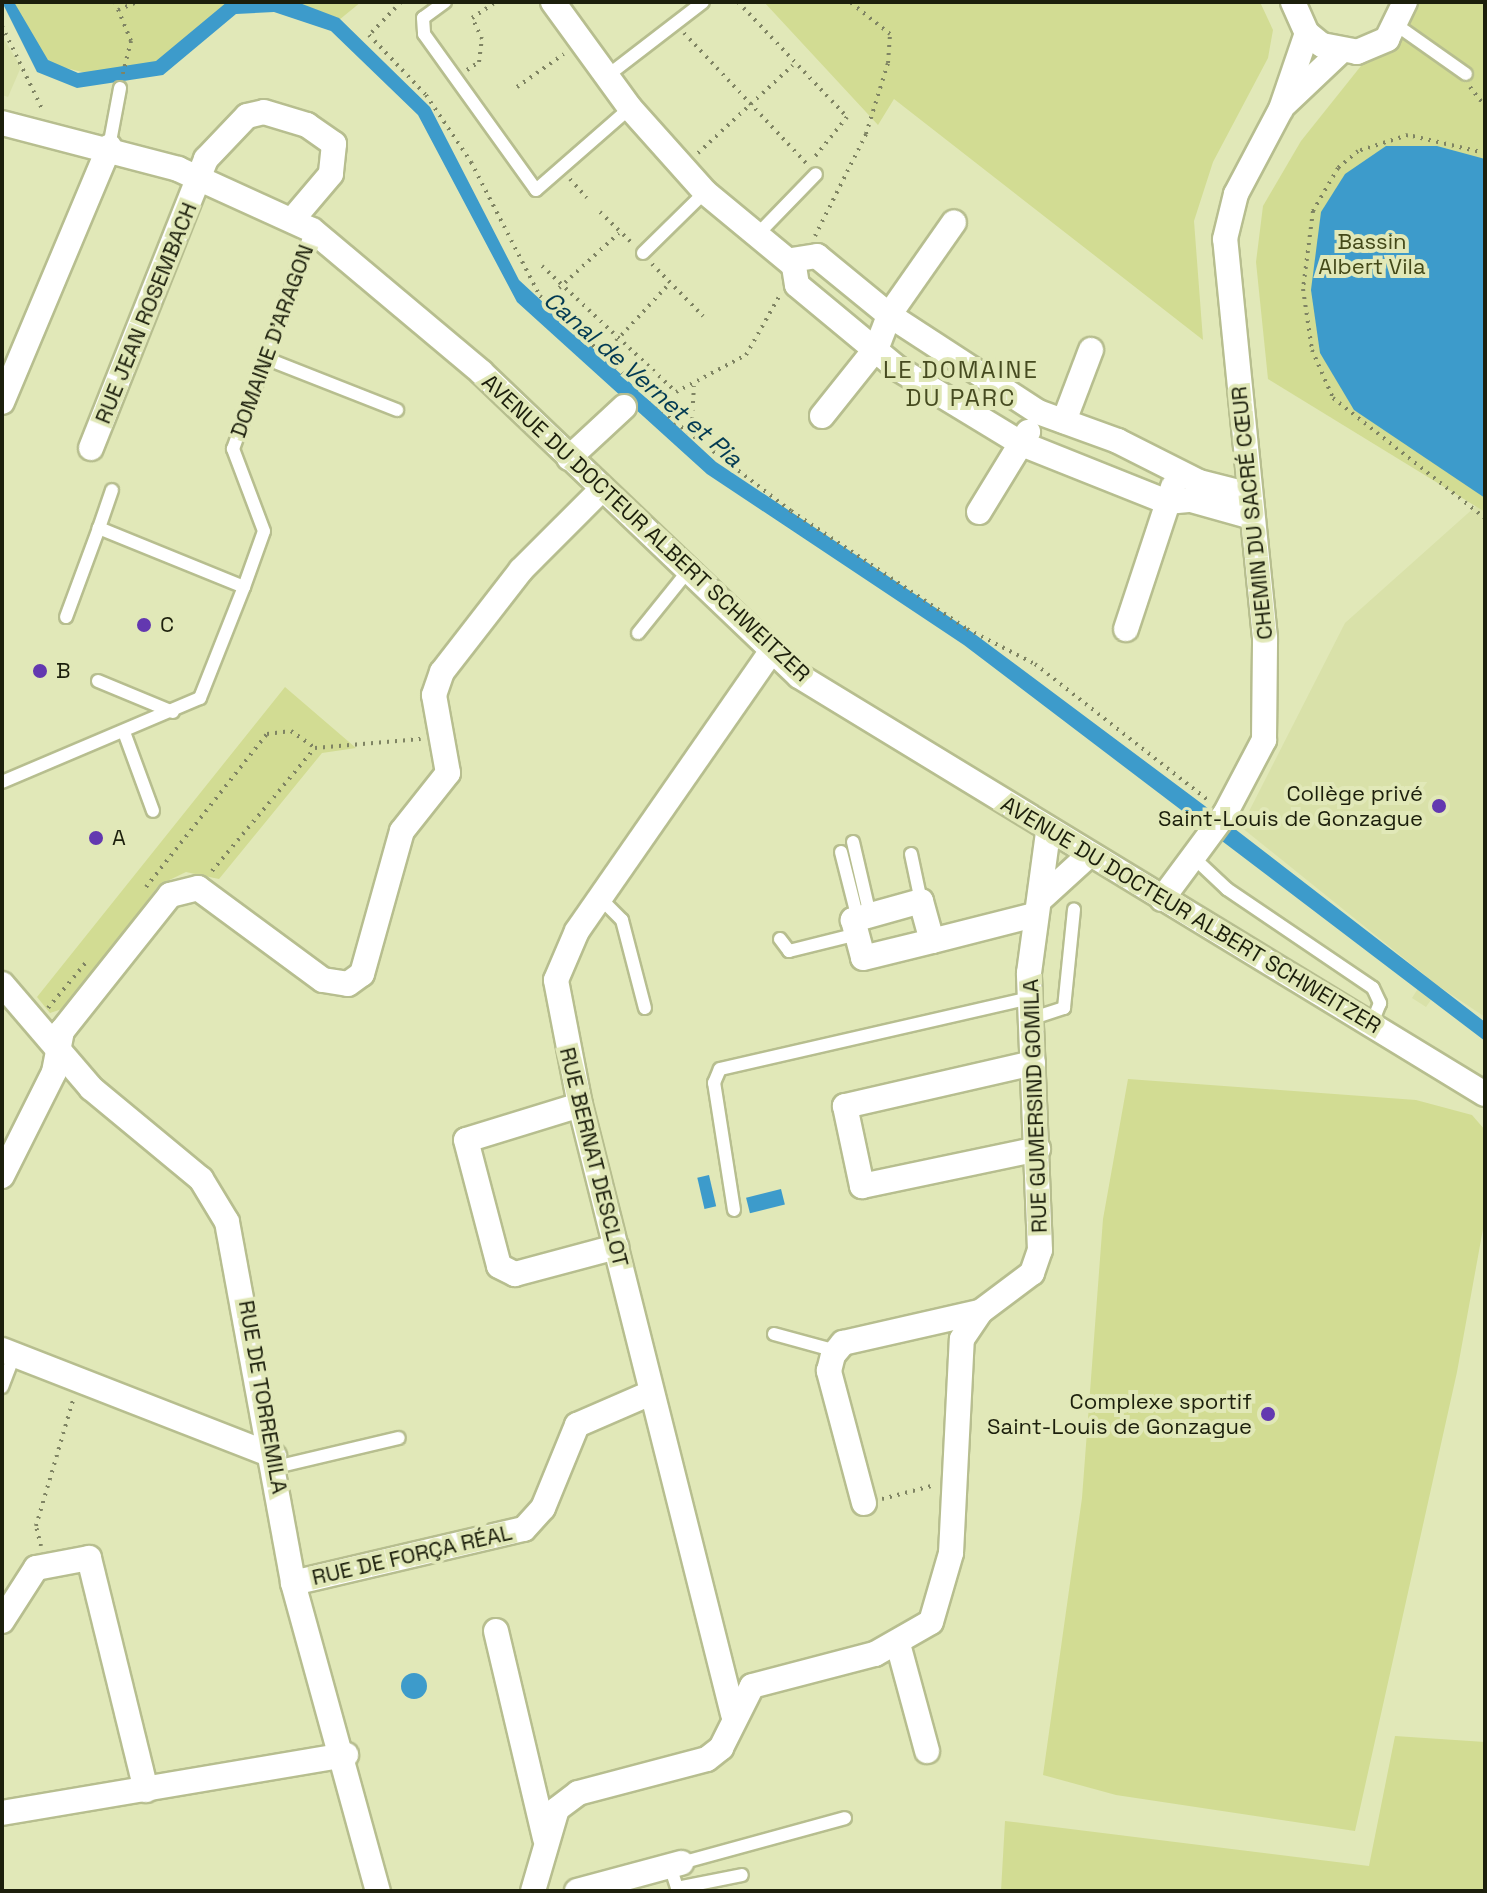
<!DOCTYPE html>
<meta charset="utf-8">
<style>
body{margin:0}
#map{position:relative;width:1487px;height:1893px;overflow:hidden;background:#e1e8b8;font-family:"Space Grotesk",sans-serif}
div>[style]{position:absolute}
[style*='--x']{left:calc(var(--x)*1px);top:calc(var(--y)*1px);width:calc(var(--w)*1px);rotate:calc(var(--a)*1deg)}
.built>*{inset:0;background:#d9e1a9}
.green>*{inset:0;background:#d2dc93}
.water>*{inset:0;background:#3d9bcb;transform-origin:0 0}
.round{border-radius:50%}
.path>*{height:4px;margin-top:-2px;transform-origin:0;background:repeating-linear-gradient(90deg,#7f8463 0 2px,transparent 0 8px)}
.roads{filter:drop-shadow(2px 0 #b7be8f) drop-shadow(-2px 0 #b7be8f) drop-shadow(0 2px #b7be8f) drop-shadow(0 -2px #b7be8f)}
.lane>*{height:12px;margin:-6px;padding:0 6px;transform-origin:6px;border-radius:6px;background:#fff}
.street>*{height:24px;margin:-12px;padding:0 12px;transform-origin:12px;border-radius:12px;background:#fff}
.dots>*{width:22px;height:22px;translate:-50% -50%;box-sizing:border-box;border:4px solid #e1e8b8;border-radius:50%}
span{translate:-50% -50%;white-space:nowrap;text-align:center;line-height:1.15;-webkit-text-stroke:8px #e1e8b8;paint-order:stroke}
.park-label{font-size:22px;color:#444919}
.street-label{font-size:22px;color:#1c1f0c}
.poi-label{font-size:22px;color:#1c1f0c}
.left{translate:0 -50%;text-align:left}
.right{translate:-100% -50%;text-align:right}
.neighbourhood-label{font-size:24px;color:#464b20;letter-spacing:2px}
.water-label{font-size:24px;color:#023a53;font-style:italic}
.frame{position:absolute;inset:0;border:4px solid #1c1f0c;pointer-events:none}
</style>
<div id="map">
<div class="built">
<i style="clip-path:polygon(2px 36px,21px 67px,8px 97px,2px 95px)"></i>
<i style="clip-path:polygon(1476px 506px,1485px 512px,1485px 1017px,1440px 987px,1426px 1007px,1412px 998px,1426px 976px,1241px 827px,1345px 623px)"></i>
</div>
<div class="green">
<i style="clip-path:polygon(6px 2px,229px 2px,171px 63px,106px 78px,38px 61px)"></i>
<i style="clip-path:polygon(293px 2px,361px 2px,339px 20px)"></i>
<i style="clip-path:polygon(764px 2px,1260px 2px,1273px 30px,1268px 58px,1213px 162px,1194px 221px,1203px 340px,894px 99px,878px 125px)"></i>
<i style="clip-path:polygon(1412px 2px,1485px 2px,1485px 512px,1268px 379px,1256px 262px,1263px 206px,1301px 141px)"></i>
<i style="clip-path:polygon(285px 687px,356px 748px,322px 753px,219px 879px,186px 872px,159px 885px,65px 1008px,50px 1013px,37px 997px)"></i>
<i style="clip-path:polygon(1128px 1079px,1416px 1100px,1472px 1115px,1485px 1130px,1485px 1218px,1457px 1372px,1355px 1831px,1116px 1795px,1043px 1775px,1082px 1498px,1103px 1219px)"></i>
<i style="clip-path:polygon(1395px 1736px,1485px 1742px,1485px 1891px,1001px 1891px,1005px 1821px,1369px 1866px)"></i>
</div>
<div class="water">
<i style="clip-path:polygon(2px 2px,14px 2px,48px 60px,78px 73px,156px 61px,227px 2px,297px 2px,339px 18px,430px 107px,519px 280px,716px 462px,972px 632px,1209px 809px,1485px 1022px,1485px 1041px,964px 645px,707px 474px,517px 302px,418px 115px,331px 31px,274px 12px,236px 14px,163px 75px,77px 88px,37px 72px)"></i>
<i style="clip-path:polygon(1386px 146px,1437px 146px,1485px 159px,1485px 498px,1354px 410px,1320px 353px,1311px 290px,1321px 212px,1345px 174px)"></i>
<i style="left:709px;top:1175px;width:32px;height:12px;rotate:77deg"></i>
<i style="left:781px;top:1189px;width:16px;height:36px;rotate:76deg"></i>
<i class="round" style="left:401px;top:1673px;width:26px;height:26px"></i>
</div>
<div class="path">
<i style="--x:115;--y:2;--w:42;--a:67.7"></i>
<i style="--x:131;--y:41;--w:34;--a:104"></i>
<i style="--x:401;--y:2;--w:46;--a:134.1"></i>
<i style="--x:369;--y:35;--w:83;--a:46.5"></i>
<i style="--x:426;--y:95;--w:81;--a:56.1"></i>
<i style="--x:471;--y:162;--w:151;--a:62.8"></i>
<i style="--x:540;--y:296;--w:185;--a:43"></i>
<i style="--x:675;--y:422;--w:146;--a:37.5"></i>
<i style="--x:791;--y:511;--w:212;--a:33.8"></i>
<i style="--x:967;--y:629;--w:76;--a:27.2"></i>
<i style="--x:1035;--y:664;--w:221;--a:38.2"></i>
<i style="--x:738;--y:2;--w:158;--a:46.5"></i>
<i style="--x:847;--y:117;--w:54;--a:129"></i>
<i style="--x:118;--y:10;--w:21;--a:-23"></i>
<i style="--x:2;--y:26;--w:94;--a:64.2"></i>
<i style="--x:684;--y:33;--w:178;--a:46.8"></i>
<i style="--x:467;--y:70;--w:14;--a:-34"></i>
<i style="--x:479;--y:62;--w:23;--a:-83"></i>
<i style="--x:482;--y:39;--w:23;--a:-115"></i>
<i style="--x:472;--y:18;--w:29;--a:-34"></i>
<i style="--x:517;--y:87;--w:57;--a:-35.1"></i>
<i style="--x:1470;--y:87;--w:24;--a:52"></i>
<i style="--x:698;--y:153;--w:129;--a:-42.8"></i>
<i style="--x:1485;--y:153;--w:79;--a:-166.8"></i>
<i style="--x:1408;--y:135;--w:52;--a:162.3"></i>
<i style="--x:1358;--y:151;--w:26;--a:140"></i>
<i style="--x:1338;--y:168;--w:50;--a:120.2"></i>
<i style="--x:1313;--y:211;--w:79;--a:97.3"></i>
<i style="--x:1303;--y:289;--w:62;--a:81.6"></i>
<i style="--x:1312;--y:350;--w:52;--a:66.4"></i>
<i style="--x:1333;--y:398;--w:194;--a:38.3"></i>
<i style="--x:570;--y:179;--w:25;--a:48"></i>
<i style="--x:600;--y:212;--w:45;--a:44.1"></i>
<i style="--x:815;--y:236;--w:114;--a:-63.4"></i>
<i style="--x:866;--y:134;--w:74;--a:-72.8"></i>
<i style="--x:888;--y:63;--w:29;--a:-86"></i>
<i style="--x:890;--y:34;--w:51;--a:-141.3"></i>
<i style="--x:652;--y:264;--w:73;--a:45.6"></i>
<i style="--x:542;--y:266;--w:184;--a:43.2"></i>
<i style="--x:676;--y:392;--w:79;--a:-27.9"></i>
<i style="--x:746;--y:355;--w:69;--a:-60.5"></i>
<i style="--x:559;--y:288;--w:81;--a:-42.5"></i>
<i style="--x:616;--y:341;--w:78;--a:-47.1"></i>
<i style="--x:691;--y:435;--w:49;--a:-86.5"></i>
<i style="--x:212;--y:871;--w:160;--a:-50.1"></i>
<i style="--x:315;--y:748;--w:106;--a:-4.9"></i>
<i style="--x:146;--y:887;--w:195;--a:-51.7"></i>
<i style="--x:267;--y:734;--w:24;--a:-7"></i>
<i style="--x:291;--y:731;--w:29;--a:35"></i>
<i style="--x:48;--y:1008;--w:62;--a:-50.2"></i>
<i style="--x:882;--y:1499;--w:55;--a:-14.8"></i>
<i style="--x:41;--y:1546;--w:21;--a:-104"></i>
<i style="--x:36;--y:1526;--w:131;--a:-73.6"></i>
</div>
<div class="roads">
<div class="lane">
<i style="--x:445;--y:2;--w:27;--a:144"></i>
<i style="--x:423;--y:18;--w:16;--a:86"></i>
<i style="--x:424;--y:34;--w:192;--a:54.3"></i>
<i style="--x:536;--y:190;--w:125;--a:-41.1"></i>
<i style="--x:1398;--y:26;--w:83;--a:35.2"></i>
<i style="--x:607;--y:76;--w:121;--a:-37.6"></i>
<i style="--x:109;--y:147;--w:60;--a:-79.4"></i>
<i style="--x:756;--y:236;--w:86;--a:-45.9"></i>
<i style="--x:643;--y:253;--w:87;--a:-44.5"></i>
<i style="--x:265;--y:358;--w:142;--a:21.5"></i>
<i style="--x:99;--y:528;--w:40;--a:-71.1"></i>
<i style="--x:244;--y:587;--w:59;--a:-70.3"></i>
<i style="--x:264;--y:531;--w:88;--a:-110.7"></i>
<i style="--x:233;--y:449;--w:233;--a:-70.2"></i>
<i style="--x:638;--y:633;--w:80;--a:-51.1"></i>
<i style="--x:98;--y:681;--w:81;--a:22.5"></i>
<i style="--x:124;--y:732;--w:84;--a:69.8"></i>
<i style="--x:2;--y:782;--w:215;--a:-23"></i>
<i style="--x:200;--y:698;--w:119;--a:-68.4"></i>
<i style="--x:244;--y:587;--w:157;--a:-157.9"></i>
<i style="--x:99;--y:528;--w:95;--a:110.3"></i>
<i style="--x:853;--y:842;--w:75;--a:76.9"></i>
<i style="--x:841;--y:852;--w:69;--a:75.8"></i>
<i style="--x:911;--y:854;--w:48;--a:78"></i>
<i style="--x:1193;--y:857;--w:47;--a:43.3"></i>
<i style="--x:1227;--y:889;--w:176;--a:34.1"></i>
<i style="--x:1373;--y:988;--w:17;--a:65"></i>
<i style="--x:1380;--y:1003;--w:22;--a:112"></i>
<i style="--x:600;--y:898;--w:31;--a:45"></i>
<i style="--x:622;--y:920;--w:91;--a:75.4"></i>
<i style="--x:780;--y:939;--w:15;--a:53"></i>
<i style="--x:789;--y:951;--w:70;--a:-14"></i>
<i style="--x:1030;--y:1019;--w:36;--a:-18"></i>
<i style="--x:1064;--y:1008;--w:99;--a:-84.2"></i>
<i style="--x:734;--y:1210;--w:129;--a:-98.9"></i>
<i style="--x:714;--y:1083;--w:15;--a:-67"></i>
<i style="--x:720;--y:1069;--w:317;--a:-12.9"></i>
<i style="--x:774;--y:1334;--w:64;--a:15.3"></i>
<i style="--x:2;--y:1387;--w:34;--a:-69"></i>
<i style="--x:276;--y:1467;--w:126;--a:-13.3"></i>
<i style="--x:681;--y:1863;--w:170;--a:-15.3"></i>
<i style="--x:670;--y:1866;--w:23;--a:72"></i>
<i style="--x:677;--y:1888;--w:66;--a:-11.3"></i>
</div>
<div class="street">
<i style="--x:553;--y:2;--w:131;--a:54"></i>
<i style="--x:630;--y:108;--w:113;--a:48.2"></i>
<i style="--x:705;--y:192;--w:113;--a:39.6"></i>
<i style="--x:1293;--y:2;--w:34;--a:66"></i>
<i style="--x:1307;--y:33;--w:19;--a:39"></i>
<i style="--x:1322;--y:45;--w:36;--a:11"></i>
<i style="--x:1357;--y:52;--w:33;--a:-23"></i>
<i style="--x:1387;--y:39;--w:41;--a:-64.1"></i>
<i style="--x:1285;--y:104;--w:76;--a:-43.4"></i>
<i style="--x:2;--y:123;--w:182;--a:14.6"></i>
<i style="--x:178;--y:169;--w:147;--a:24.5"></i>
<i style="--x:312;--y:230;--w:221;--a:40"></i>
<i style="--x:481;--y:372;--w:440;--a:43.7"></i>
<i style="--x:799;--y:676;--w:803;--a:31.36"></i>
<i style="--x:2;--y:402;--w:277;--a:-67.2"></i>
<i style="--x:822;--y:416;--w:88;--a:-51.4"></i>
<i style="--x:877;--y:347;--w:34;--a:-69"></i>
<i style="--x:889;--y:315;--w:113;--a:-55"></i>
<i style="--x:1064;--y:421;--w:76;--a:-69.2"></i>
<i style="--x:91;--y:448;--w:311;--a:-68.3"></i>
<i style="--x:206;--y:159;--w:59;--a:-46.4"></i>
<i style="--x:247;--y:116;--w:17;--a:-13"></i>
<i style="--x:264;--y:112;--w:45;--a:16.8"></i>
<i style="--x:307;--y:125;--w:33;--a:35"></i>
<i style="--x:334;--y:144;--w:30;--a:96"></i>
<i style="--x:331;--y:174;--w:60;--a:130.3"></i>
<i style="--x:569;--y:458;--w:75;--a:-42.8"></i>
<i style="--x:1250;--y:495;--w:53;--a:-165.7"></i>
<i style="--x:1199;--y:482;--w:91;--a:-153.2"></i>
<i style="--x:1118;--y:441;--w:85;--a:-160.1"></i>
<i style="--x:1038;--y:412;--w:178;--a:-146.9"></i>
<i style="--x:889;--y:315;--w:93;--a:-140.7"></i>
<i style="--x:817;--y:256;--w:24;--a:171"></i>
<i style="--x:793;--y:260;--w:25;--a:81"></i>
<i style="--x:797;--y:285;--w:130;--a:39.7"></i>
<i style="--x:897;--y:368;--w:146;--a:31.3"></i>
<i style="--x:1022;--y:444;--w:156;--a:21.8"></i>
<i style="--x:1167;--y:502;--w:24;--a:-5"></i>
<i style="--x:1191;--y:500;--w:63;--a:15.6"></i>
<i style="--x:979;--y:512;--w:94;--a:-58.5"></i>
<i style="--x:1126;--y:629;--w:150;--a:-71.7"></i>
<i style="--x:1042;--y:898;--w:62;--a:-42.4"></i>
<i style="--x:1162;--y:899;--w:106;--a:-53.5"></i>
<i style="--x:1225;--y:814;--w:84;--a:-62.2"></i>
<i style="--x:1264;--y:740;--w:102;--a:-89.4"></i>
<i style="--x:1265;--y:638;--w:401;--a:-95.7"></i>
<i style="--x:1225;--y:239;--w:46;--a:-76.3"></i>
<i style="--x:1236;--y:194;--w:96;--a:-62.1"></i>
<i style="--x:1281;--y:109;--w:80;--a:-71.1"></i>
<i style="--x:932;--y:941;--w:41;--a:-105.4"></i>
<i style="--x:921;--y:901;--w:71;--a:164.4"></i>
<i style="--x:853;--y:920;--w:39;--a:75"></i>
<i style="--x:863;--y:958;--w:71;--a:-13.8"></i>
<i style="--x:932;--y:941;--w:105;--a:-14.3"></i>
<i style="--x:2;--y:984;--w:137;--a:49.4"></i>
<i style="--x:91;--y:1088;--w:143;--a:39.6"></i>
<i style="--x:201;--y:1179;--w:50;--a:58.8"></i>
<i style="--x:227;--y:1222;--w:367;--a:79.6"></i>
<i style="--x:293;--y:1583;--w:320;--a:74.6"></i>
<i style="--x:1033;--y:1063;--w:193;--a:167.1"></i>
<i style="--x:845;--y:1106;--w:82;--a:78"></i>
<i style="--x:862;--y:1186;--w:180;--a:-11.9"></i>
<i style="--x:580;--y:1105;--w:119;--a:162.9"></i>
<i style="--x:466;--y:1140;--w:130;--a:75.3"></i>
<i style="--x:499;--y:1266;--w:18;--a:27"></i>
<i style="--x:515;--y:1274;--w:105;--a:-15"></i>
<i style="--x:2;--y:1176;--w:116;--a:-63.4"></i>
<i style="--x:54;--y:1072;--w:42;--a:-79"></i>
<i style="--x:62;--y:1031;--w:174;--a:-51.5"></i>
<i style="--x:170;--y:895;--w:29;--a:-14"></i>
<i style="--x:198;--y:888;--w:155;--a:36.4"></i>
<i style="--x:323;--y:980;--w:25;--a:9"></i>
<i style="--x:348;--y:984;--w:17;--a:-36"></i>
<i style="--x:362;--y:974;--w:148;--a:-74.4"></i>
<i style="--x:402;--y:831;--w:74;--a:-51.6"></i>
<i style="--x:448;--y:773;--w:79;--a:-100.2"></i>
<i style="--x:434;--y:695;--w:24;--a:-71"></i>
<i style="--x:442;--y:672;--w:129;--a:-52.2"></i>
<i style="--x:521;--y:570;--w:113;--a:-45"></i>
<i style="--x:2;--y:1350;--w:292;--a:21.3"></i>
<i style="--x:864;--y:1503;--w:137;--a:-104.9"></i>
<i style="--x:829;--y:1371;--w:16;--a:-76"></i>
<i style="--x:833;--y:1355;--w:16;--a:-50"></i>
<i style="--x:843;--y:1343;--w:140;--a:-12.8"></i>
<i style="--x:293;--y:1583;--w:237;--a:-13.2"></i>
<i style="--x:524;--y:1529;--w:28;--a:-48"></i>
<i style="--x:543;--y:1508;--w:90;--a:-67.7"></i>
<i style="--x:577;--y:1425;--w:81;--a:-23.4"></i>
<i style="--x:2;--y:1621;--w:63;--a:-57.3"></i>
<i style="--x:36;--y:1568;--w:54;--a:-10.7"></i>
<i style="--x:89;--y:1558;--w:239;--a:76.2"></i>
<i style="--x:496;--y:1631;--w:213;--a:76.7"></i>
<i style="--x:898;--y:1644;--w:111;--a:74.8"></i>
<i style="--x:733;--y:1714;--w:628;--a:-104.1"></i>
<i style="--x:580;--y:1105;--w:127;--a:-100.9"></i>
<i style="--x:556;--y:980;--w:53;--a:-66.8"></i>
<i style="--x:577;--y:931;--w:340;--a:-55.2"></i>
<i style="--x:2;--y:1813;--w:349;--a:-9.6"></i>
<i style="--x:533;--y:1891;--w:85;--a:-73.7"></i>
<i style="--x:557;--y:1809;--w:26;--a:-37"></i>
<i style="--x:578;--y:1793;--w:133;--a:-14.8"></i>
<i style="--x:707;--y:1759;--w:18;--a:-38"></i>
<i style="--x:721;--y:1748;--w:69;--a:-63.4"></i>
<i style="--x:752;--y:1686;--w:127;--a:-14.6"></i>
<i style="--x:875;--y:1654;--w:64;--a:-29.7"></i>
<i style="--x:931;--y:1622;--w:72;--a:-73.8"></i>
<i style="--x:951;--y:1553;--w:214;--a:-87.1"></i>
<i style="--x:962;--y:1339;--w:32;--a:-56"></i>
<i style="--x:980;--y:1312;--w:65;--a:-36.9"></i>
<i style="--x:1032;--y:1273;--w:24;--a:-71"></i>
<i style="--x:1040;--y:1250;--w:277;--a:-92.3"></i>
<i style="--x:1029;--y:973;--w:141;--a:-82.3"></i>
<i style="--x:577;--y:1891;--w:108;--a:-15.1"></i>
</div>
</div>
<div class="dots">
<i style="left:144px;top:625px;background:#6338b0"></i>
<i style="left:40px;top:671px;background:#6338b0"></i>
<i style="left:1439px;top:806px;background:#6338b0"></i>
<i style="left:96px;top:838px;background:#6338b0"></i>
<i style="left:1268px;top:1414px;background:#6338b0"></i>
</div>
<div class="park-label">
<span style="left:1372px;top:254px">Bassin<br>Albert Vila</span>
</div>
<div class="street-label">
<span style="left:146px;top:313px;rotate:-68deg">RUE JEAN ROSEMBACH</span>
<span style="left:272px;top:341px;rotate:-70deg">DOMAINE D'ARAGON</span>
<span style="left:1252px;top:513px;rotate:-96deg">CHEMIN DU SACRÉ CŒUR</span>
<span style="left:646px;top:528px;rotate:43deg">AVENUE DU DOCTEUR ALBERT SCHWEITZER</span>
<span style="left:1191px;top:915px;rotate:31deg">AVENUE DU DOCTEUR ALBERT SCHWEITZER</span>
<span style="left:1035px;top:1106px;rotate:-92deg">RUE GUMERSIND GOMILA</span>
<span style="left:594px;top:1157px;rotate:76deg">RUE BERNAT DESCLOT</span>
<span style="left:263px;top:1397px;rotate:80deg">RUE DE TORREMILA</span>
<span style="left:412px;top:1555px;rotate:-13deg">RUE DE FORÇA RÉAL</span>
</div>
<div class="poi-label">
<span class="left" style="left:160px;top:625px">C</span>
<span class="left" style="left:56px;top:671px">B</span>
<span class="right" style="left:1423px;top:806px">Collège privé<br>Saint-Louis de Gonzague</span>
<span class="left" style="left:112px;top:838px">A</span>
<span class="right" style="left:1252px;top:1414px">Complexe sportif<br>Saint-Louis de Gonzague</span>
</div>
<div class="neighbourhood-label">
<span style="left:961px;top:384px">LE DOMAINE<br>DU PARC</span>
</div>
<div class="water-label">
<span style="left:643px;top:379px;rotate:41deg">Canal de Vernet et Pia</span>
</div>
<div class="frame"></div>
</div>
